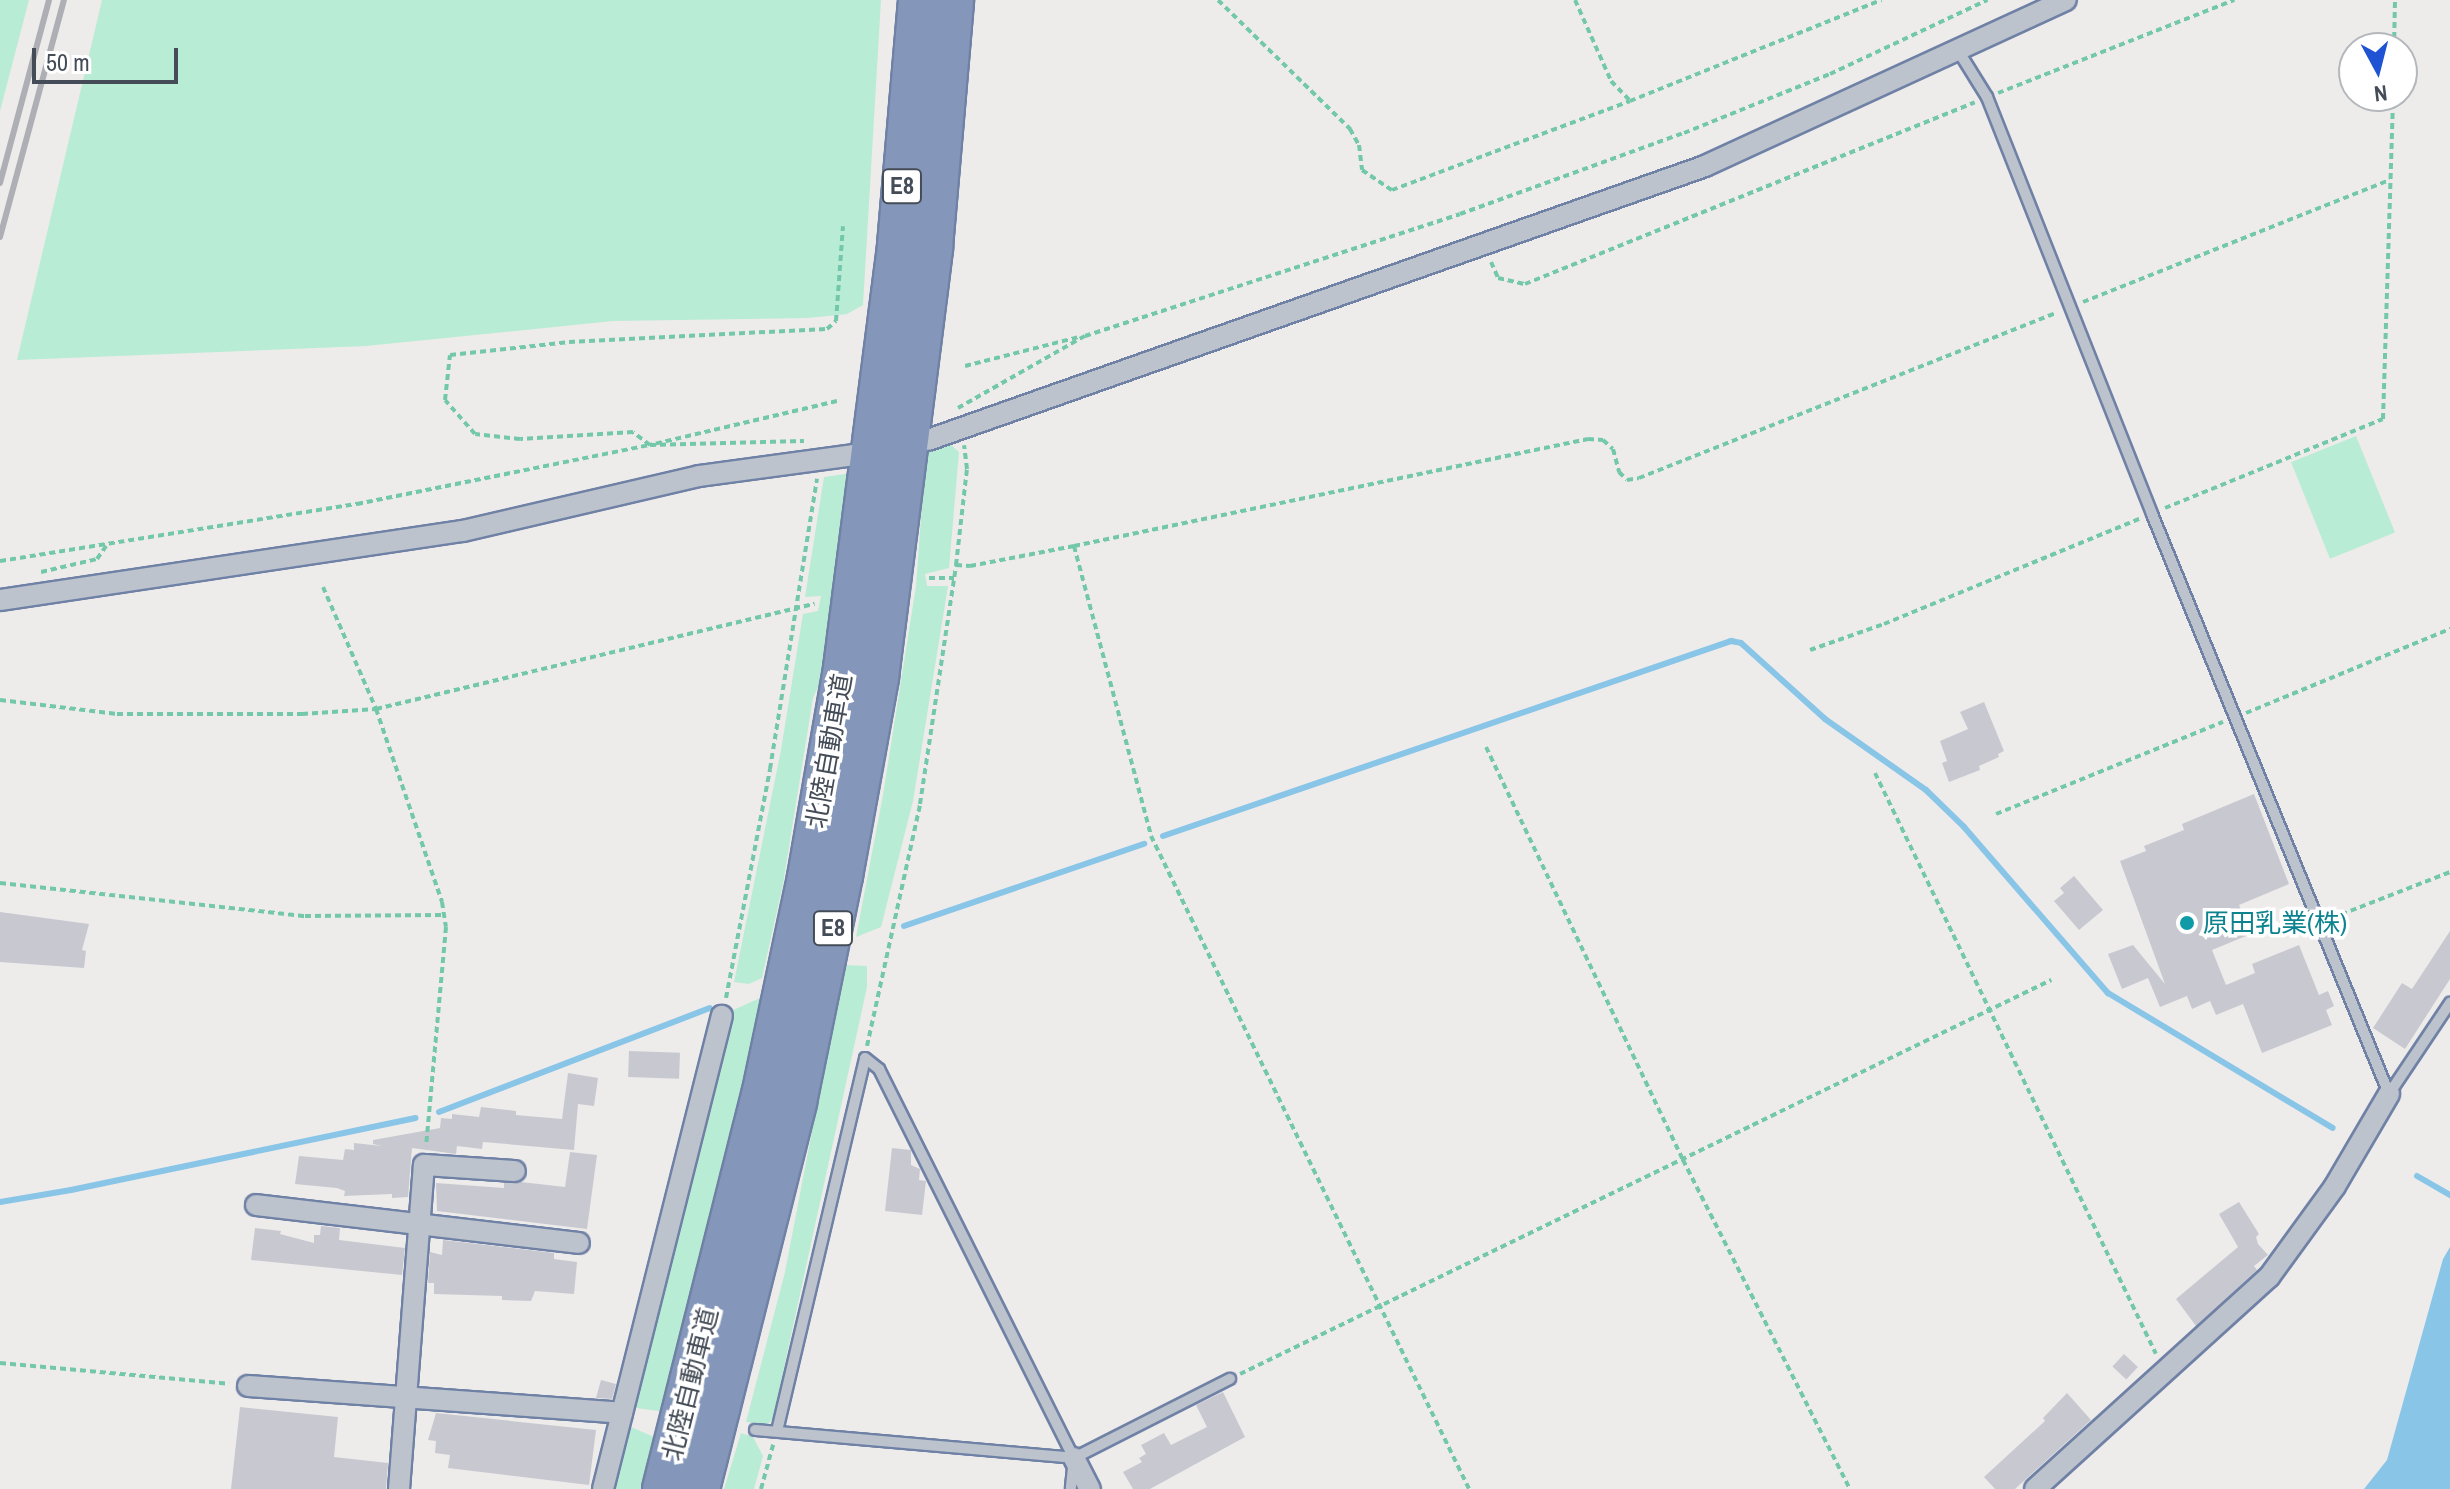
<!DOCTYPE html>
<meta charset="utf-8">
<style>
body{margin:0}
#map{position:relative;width:2450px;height:1489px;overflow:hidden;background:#eeebeb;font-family:"Archivo Narrow","Noto Sans JP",sans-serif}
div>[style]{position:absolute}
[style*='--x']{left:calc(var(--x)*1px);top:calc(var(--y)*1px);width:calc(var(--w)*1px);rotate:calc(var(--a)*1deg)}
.green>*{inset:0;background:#b9ecd4;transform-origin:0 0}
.water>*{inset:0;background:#88c5e7}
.stream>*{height:6px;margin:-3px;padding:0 3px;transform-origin:3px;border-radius:3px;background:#88c5e7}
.building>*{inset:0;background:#c8c9d0;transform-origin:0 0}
.path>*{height:4px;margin-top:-2px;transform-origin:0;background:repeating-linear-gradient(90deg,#73c8ab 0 6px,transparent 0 10px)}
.roads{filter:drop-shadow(2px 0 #6f81a5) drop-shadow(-2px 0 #6f81a5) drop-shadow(0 2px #6f81a5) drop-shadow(0 -2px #6f81a5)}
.lane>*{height:10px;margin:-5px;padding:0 5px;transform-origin:5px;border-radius:5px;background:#bcc3cd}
.street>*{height:20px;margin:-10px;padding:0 10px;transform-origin:10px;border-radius:10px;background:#bcc3cd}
.highway>*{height:38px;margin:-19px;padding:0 19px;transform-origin:19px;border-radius:19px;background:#8496b9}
.rail>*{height:6px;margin:-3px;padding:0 3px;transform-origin:3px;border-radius:3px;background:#adafb5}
.dots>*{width:22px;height:22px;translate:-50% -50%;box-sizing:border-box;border:4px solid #fff;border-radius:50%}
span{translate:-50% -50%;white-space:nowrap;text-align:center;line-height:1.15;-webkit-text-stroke:7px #fff;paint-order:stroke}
.shield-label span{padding:2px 6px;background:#fff;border:2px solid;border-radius:6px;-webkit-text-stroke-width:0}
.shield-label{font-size:24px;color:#444c57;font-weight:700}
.street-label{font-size:26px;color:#444c57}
.culture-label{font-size:26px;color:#0d838f}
.left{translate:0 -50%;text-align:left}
.north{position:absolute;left:2338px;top:32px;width:80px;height:80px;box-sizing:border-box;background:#fff;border:2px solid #b4b7bc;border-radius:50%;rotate:173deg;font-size:22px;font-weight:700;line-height:32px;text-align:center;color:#444c57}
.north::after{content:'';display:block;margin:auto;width:28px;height:36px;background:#2053d3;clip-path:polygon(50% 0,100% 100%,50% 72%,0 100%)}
.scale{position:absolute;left:32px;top:48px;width:146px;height:36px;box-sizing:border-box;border:4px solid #444c57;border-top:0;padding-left:10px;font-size:24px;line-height:28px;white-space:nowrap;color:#444c57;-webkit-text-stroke:6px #fff;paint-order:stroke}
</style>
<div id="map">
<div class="green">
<i style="clip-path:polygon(0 0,29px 0,0 111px)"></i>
<i style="clip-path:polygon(102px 0,881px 0,863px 305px,847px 314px,808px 318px,613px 321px,366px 346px,17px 360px)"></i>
<i style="left:2356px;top:436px;width:104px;height:70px;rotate:68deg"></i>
<i style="clip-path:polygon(949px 443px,959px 452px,949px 568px,925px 574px,927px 586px,948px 586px,913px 801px,881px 927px,856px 937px,883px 795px,916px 586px,926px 450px)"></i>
<i style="clip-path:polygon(852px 473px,822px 678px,813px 698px,783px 884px,762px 978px,749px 984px,734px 982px,781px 750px,803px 614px,818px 611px,821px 596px,805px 597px,824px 477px)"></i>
<i style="clip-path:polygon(844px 965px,867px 966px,867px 987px,773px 1418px,768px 1424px,746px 1422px,785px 1272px)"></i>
<i style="clip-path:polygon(767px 995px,666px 1412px,636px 1408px,633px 1397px,663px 1293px,723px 1036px,731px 1011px)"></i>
<i style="clip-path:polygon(631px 1427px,661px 1440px,647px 1489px,612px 1489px,624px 1436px)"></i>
<i style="clip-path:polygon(741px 1433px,753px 1437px,763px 1456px,754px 1489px,724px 1489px)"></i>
</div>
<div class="water">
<i style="clip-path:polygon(2450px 1247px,2450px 1489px,2364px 1489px,2387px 1460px,2443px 1259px)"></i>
</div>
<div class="stream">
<i style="--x:1163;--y:836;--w:601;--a:-18.95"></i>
<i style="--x:1731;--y:641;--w:10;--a:11"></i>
<i style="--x:1741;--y:643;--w:113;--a:42.1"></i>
<i style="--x:1825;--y:719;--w:123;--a:35.1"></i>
<i style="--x:1926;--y:790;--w:53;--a:44.2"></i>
<i style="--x:1964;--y:827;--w:220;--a:49.1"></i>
<i style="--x:2108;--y:993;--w:262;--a:31"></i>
<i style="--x:904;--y:926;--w:254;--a:-18.9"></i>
<i style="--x:439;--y:1112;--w:290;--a:-21"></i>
<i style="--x:2417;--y:1176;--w:38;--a:30"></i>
<i style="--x:0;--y:1202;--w:72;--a:-9.6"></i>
<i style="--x:71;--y:1190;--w:352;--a:-11.8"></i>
</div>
<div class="building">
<i style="clip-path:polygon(1984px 702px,2004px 751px,1998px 754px,1999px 757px,1979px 766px,1980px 770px,1949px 782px,1942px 763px,1947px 761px,1940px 741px,1968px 729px,1960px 712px)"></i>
<i style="clip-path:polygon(2254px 794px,2289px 884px,2239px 905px,2249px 930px,2245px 932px,2246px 936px,2212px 950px,2226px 985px,2255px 973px,2252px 964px,2299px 945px,2319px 995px,2328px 991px,2334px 1006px,2326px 1010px,2332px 1025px,2262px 1053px,2243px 1004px,2216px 1015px,2210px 1001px,2192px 1009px,2187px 996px,2160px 1007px,2148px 978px,2122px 989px,2108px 954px,2133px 945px,2165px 984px,2120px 861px,2146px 851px,2144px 846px,2184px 830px,2182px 824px)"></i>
<i style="clip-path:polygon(2074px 876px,2103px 910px,2079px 930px,2054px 901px,2064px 893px,2060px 888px)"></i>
<i style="clip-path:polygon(0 912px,89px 924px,82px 950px,86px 951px,84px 968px,0 962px)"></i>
<i style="clip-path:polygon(2450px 931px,2450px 979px,2405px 1049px,2373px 1028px,2402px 983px,2412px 989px)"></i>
<i style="left:629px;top:1051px;width:51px;height:26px;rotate:2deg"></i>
<i style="clip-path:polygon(568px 1073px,598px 1078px,594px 1106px,578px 1104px,574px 1150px,483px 1142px,482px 1149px,457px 1146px,456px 1154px,412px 1148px,408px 1197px,392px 1198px,392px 1194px,344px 1196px,345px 1191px,337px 1188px,295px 1184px,299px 1156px,343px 1160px,345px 1149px,354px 1150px,354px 1143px,382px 1146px,373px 1144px,373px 1140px,440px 1128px,441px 1118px,452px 1119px,452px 1114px,479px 1117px,481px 1107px,516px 1111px,516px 1115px,562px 1119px)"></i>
<i style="clip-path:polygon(892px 1148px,911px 1150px,911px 1165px,920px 1169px,919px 1180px,926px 1181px,922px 1215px,885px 1211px)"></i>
<i style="clip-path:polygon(570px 1152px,597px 1155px,587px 1229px,437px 1211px,436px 1183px,504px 1188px,504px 1183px,521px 1182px,565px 1187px)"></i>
<i style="clip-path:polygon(2239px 1202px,2259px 1234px,2256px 1237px,2258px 1244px,2268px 1255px,2254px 1266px,2257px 1270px,2196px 1326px,2176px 1299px,2238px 1247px,2219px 1214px)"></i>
<i style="clip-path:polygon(321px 1226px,340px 1228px,339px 1240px,405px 1248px,402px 1275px,251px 1260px,255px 1228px,281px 1231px,280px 1234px,314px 1243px,314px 1235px,320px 1235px)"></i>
<i style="clip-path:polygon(443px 1240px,554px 1253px,554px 1259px,577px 1262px,574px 1294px,535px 1291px,531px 1301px,502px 1300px,502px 1296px,434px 1294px,434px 1283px,428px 1283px,430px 1252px,442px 1255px)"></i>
<i style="left:2124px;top:1354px;width:19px;height:17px;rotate:43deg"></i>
<i style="clip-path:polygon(601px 1380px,616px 1384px,612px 1399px,596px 1398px)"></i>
<i style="clip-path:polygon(1223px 1392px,1245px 1437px,1150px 1489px,1133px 1489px,1123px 1472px,1142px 1462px,1139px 1458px,1146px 1454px,1141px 1445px,1164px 1433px,1171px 1445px,1207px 1427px,1196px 1405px)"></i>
<i style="clip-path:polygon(2067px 1393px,2091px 1420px,2015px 1489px,1995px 1489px,1984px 1477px,2045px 1421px,2043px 1418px)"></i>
<i style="clip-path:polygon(240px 1407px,338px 1417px,334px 1457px,388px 1463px,386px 1489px,231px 1489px)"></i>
<i style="clip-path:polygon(436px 1413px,596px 1430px,589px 1485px,448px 1468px,450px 1455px,435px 1453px,436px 1441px,428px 1440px)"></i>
</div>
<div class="path">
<i style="--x:1218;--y:0;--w:185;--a:44.3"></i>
<i style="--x:1350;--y:129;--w:18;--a:61"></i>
<i style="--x:1359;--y:145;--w:25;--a:83"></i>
<i style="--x:1362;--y:170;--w:36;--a:34"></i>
<i style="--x:1392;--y:190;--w:254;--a:-20.5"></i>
<i style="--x:1630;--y:101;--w:271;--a:-21.9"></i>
<i style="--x:1575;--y:0;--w:89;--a:66"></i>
<i style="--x:1611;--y:81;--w:28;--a:46"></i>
<i style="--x:2394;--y:48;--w:48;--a:-88.8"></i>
<i style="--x:1998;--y:93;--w:254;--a:-21.5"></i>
<i style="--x:1491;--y:262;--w:17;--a:66"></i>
<i style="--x:1498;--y:278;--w:28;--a:13"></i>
<i style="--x:1525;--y:284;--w:485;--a:-22"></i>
<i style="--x:2083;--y:302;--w:330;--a:-21.7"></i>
<i style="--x:965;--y:366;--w:118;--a:-14.3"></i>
<i style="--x:837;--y:401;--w:192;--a:166.8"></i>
<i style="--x:650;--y:445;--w:21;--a:-143"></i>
<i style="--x:633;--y:432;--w:113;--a:176.5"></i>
<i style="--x:520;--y:439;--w:45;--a:-173.7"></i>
<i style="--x:475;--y:434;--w:45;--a:-131.4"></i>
<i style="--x:445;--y:400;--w:45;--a:-83.7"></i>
<i style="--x:450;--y:355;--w:120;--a:-6.2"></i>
<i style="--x:569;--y:342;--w:258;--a:-2.9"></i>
<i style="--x:827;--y:329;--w:12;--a:-42"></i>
<i style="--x:836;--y:321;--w:95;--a:-85.8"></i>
<i style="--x:958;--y:408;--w:146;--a:-29.6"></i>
<i style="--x:1085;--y:336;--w:394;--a:-18"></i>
<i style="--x:1460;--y:214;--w:238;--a:-19.9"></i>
<i style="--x:1684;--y:133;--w:157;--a:-22"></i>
<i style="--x:1830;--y:74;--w:174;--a:-25.2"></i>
<i style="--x:2165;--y:508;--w:235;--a:-22.2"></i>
<i style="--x:2383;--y:419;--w:323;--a:-88.2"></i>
<i style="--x:1074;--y:546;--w:300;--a:75.1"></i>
<i style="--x:1151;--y:836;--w:726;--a:64.03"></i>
<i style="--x:0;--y:561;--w:362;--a:-9.1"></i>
<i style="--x:357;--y:504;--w:299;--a:-11.4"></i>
<i style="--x:650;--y:445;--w:154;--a:-1.5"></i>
<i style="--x:956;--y:565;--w:14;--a:4"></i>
<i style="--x:970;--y:566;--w:106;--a:-10.9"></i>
<i style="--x:1074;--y:546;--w:525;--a:-11.76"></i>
<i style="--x:1588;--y:439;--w:15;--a:4"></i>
<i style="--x:1603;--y:440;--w:13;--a:42"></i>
<i style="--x:1613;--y:449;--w:24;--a:75"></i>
<i style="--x:1619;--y:472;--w:11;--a:45"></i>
<i style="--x:1627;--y:480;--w:12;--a:-9"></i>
<i style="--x:1639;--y:478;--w:448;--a:-21.6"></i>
<i style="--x:41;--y:572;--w:57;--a:-13.1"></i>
<i style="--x:97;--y:559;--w:16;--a:-55"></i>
<i style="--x:929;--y:578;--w:25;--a:0"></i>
<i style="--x:323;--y:587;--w:133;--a:66.5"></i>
<i style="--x:376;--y:709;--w:204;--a:71.1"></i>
<i style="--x:442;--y:902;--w:25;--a:81"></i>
<i style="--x:446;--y:927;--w:220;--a:95.2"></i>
<i style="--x:1810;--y:650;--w:78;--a:-19.4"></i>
<i style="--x:1884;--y:624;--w:276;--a:-22.4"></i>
<i style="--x:0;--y:700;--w:118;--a:6.8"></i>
<i style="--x:117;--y:714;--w:185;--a:0"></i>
<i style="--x:302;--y:714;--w:74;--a:-3.9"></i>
<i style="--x:376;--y:709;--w:451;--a:-13.5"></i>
<i style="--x:2246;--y:713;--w:221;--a:-22.4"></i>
<i style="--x:1486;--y:747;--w:458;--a:64.5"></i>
<i style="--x:1683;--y:1160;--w:369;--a:63.1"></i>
<i style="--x:1875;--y:773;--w:645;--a:64.19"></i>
<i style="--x:1996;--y:814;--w:245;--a:-22.1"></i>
<i style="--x:0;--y:883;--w:307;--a:6.2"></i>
<i style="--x:305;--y:916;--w:139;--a:-0.4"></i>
<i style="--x:2332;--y:918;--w:127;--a:-21.3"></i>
<i style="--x:726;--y:998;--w:233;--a:-79.1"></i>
<i style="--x:770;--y:769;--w:294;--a:-80.8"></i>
<i style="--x:867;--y:1046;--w:248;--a:-77.6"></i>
<i style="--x:920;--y:804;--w:242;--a:-81.4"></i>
<i style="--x:956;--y:565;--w:97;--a:-83.5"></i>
<i style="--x:967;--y:469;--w:24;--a:-97"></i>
<i style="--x:0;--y:1363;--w:230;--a:5.2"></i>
<i style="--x:1240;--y:1374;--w:902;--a:-25.91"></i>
<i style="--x:761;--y:1489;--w:46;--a:-74.7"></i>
</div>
<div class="roads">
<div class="lane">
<i style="--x:1959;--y:52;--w:53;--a:58.1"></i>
<i style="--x:1987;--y:97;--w:448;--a:68.4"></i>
<i style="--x:2152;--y:514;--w:627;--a:67.77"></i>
<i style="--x:2389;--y:1094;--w:110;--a:-56.2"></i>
<i style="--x:755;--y:1430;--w:320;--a:5"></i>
<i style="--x:1074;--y:1458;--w:175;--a:-26.9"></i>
<i style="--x:777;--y:1431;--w:383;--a:-76.7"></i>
<i style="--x:865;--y:1058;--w:18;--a:38"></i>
<i style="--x:879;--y:1069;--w:435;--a:63.4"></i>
<i style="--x:1074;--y:1458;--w:31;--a:96"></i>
</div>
<div class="street">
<i style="--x:928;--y:440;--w:824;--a:-19.42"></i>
<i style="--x:1705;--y:166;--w:397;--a:-24.7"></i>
<i style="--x:0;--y:600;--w:468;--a:-8.5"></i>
<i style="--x:463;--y:531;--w:242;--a:-13.1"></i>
<i style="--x:699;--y:476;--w:156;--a:-7.7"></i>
<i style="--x:256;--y:1205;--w:325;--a:6.7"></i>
<i style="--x:248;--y:1386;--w:375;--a:4.1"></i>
<i style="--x:1074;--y:1458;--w:35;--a:63"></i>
<i style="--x:399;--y:1489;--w:325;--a:-85.6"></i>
<i style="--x:424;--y:1165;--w:91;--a:3.8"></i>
<i style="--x:603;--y:1489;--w:488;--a:-75.9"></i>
<i style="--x:2035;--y:1489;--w:316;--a:-42.2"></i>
<i style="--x:2269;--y:1277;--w:112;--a:-54"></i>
<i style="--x:2335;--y:1186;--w:107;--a:-59.6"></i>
</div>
<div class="highway">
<i style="--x:662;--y:1489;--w:410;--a:-75.9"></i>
<i style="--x:762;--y:1091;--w:219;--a:-78.1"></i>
<i style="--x:807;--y:877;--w:212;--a:-80.2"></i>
<i style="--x:843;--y:668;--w:426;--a:-82.7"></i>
<i style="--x:897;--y:245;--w:246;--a:-85.1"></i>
<i style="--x:700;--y:1489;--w:399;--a:-75.9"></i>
<i style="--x:797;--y:1102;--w:231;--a:-78.5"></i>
<i style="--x:843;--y:876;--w:202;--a:-79.7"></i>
<i style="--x:879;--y:677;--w:433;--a:-82.8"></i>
<i style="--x:933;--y:247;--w:248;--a:-85.1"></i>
</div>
</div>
<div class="rail">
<i style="--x:0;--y:183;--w:189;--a:-75"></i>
<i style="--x:0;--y:237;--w:245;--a:-74.9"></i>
</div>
<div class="dots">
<i style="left:2187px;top:923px;background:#0f9aa8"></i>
</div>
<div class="shield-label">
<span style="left:902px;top:186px">E8</span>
<span style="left:833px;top:928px">E8</span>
</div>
<div class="street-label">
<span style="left:829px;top:751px;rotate:-80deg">北陸自動車道</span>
<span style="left:690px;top:1384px;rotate:-76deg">北陸自動車道</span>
</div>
<div class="culture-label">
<span class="left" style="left:2203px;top:923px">原田乳業(株)</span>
</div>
<div class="north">N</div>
<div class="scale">50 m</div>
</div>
